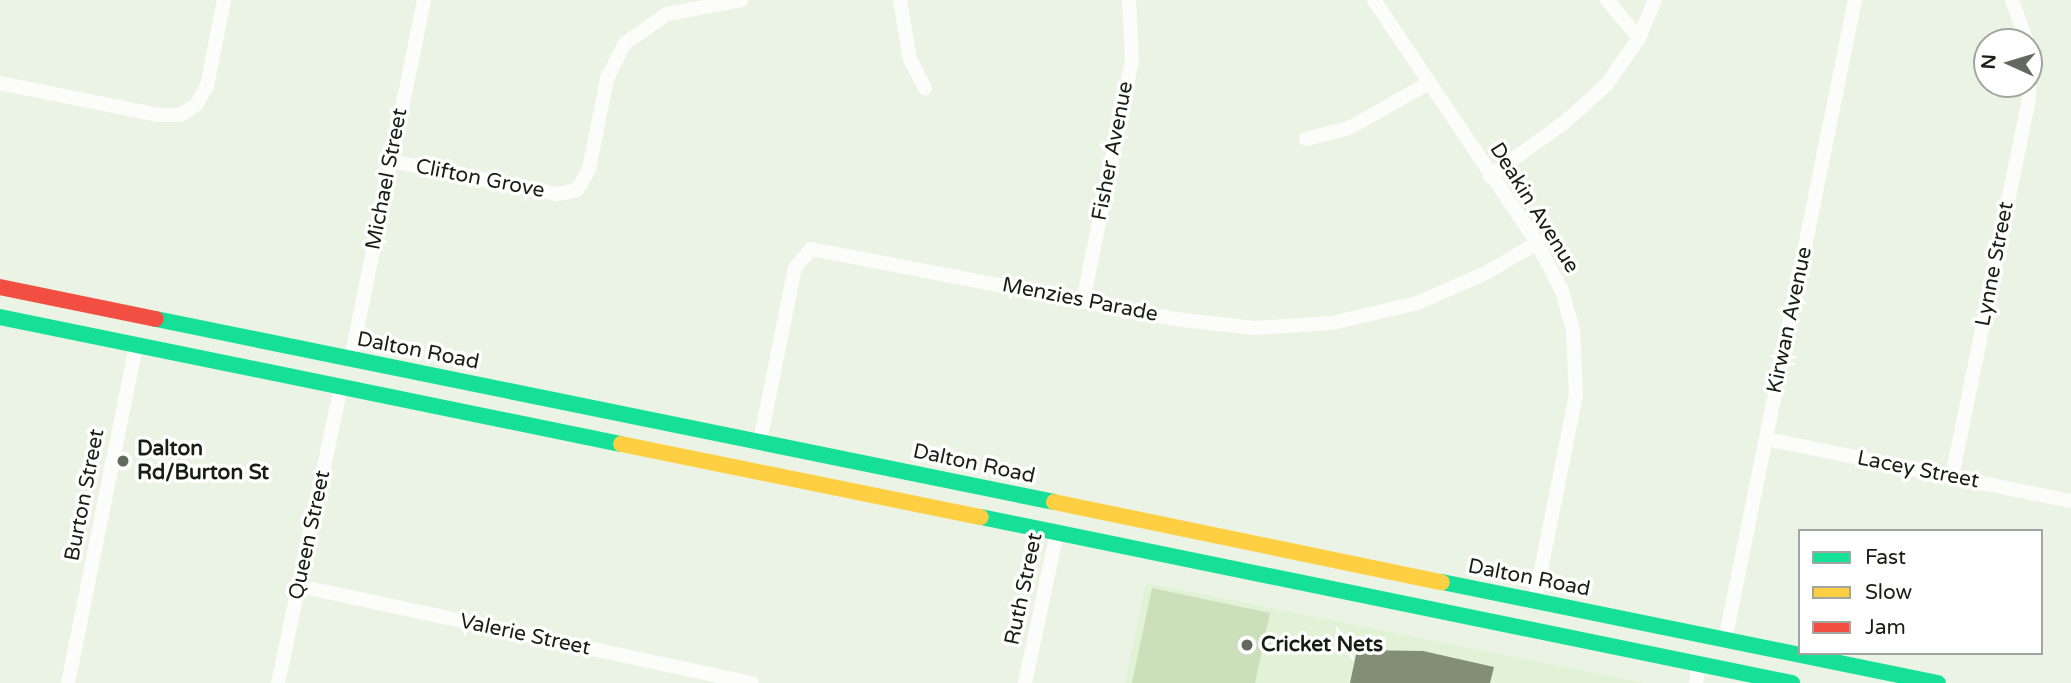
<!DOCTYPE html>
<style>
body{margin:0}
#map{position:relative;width:2071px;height:683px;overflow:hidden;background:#ebf4e4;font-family:"Varela Round",sans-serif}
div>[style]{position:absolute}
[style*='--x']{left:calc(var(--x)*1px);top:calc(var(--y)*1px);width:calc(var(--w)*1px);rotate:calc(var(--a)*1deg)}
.built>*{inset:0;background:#e2f2d7}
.green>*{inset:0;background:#cadfba}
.building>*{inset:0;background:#828e76}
.street>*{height:14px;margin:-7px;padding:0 7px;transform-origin:7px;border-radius:7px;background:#fcfdfb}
.fast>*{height:16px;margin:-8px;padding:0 8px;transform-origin:8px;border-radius:8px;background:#16e098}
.slow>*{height:16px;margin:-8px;padding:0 8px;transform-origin:8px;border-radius:8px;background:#ffcf43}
.jam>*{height:16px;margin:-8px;padding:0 8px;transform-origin:8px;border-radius:8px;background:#f24e42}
.dots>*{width:19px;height:19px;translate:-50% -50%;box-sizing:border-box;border:4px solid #fff;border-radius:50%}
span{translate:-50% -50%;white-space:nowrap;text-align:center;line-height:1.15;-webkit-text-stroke:7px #fff;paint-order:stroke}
.street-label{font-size:21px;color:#181e14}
.poi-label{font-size:21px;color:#181e14;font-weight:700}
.left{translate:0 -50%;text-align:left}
.legend{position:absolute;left:1798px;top:529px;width:245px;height:126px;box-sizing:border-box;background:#fff;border:2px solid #a3a5a1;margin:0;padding:9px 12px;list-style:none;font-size:21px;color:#181e14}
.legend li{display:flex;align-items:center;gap:14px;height:35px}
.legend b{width:35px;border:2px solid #a3a5a1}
.north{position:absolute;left:1973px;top:28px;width:70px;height:70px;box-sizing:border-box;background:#fff;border:2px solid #a3a5a1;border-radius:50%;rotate:274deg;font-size:19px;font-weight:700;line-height:28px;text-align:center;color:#181e14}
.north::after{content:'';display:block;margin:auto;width:24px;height:32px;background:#62695d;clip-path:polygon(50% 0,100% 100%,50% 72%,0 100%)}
</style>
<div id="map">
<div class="built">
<i style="clip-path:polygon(1146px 583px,1645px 683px,1125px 683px)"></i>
</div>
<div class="green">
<i style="clip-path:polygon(1152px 588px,1270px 613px,1255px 683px,1132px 683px)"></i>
</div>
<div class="building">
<i style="clip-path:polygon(1357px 650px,1423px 651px,1494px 667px,1490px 683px,1350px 683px)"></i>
</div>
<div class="street">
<i style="--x:900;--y:0;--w:60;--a:80.4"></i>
<i style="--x:910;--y:59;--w:33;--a:63"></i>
<i style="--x:1374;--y:0;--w:293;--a:56.1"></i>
<i style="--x:1537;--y:243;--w:54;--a:62.5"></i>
<i style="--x:1562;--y:291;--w:41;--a:74.2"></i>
<i style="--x:1573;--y:330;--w:65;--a:87.4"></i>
<i style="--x:1576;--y:395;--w:209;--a:101.3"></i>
<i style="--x:1607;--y:0;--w:50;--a:49.9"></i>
<i style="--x:2012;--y:0;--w:45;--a:70.3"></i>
<i style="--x:0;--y:83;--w:161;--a:11.4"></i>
<i style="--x:158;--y:115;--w:22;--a:0"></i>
<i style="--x:180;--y:115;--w:19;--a:-32"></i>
<i style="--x:196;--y:105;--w:22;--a:-60"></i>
<i style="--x:207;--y:86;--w:88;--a:-78.8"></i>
<i style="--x:1306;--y:139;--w:44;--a:-14.3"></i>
<i style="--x:1349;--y:128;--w:90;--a:-29.4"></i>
<i style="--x:391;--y:161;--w:170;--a:11.2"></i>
<i style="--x:558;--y:194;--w:19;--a:-12"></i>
<i style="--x:577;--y:190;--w:24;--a:-60"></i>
<i style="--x:589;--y:169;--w:92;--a:-78.7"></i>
<i style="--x:607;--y:79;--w:40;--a:-63.4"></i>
<i style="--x:625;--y:43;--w:51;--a:-34.6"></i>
<i style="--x:667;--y:14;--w:76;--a:-10.6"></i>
<i style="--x:1490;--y:176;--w:92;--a:-35.8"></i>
<i style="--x:1565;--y:122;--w:57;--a:-42.1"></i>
<i style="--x:1607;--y:84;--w:56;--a:-55.2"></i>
<i style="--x:1639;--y:38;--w:41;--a:-67.2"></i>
<i style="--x:1083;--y:301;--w:245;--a:-78.5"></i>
<i style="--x:1132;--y:61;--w:61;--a:-92.8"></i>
<i style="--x:351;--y:359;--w:366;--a:-78.5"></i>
<i style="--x:1766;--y:439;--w:311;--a:11.5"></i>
<i style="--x:760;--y:441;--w:177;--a:-78.6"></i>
<i style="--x:795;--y:268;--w:25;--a:-50"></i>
<i style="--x:811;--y:249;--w:371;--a:10.9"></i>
<i style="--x:1175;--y:319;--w:80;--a:6.5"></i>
<i style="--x:1254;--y:328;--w:78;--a:-3.7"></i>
<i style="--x:1332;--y:323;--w:87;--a:-13.2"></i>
<i style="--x:1417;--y:303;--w:75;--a:-23.5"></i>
<i style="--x:1486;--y:273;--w:59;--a:-30.5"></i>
<i style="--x:1952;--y:477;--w:388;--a:-78.5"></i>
<i style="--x:2029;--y:97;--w:46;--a:-90"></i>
<i style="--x:299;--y:586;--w:463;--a:12.1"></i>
<i style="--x:1725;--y:640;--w:653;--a:-78.52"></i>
<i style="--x:68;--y:683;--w:345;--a:-78.6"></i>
<i style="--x:278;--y:683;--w:303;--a:-78"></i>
<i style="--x:1025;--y:683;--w:153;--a:-78"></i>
<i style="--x:1696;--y:683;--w:19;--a:-81"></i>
</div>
<div class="fast">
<i style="--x:0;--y:317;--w:634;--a:11.56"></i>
<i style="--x:156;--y:319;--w:916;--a:11.52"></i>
<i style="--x:981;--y:517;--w:828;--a:11.57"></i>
<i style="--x:1442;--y:582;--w:506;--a:11.51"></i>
</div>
<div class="slow">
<i style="--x:621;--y:444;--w:367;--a:11.5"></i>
<i style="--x:1054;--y:502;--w:396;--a:11.7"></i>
</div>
<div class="jam">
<i style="--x:0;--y:287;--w:159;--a:11.6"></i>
</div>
<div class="dots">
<i style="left:123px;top:461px;background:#62695d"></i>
<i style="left:1247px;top:645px;background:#62695d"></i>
</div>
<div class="street-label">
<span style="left:1113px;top:151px;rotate:-79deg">Fisher Avenue</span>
<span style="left:387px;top:179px;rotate:-79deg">Michael Street</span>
<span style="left:480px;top:179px;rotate:11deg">Clifton Grove</span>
<span style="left:1534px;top:208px;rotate:58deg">Deakin Avenue</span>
<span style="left:1995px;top:264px;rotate:-79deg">Lynne Street</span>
<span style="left:1080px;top:300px;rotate:11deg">Menzies Parade</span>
<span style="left:1790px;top:320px;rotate:-78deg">Kirwan Avenue</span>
<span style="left:418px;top:351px;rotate:11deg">Dalton Road</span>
<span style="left:974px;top:464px;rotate:12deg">Dalton Road</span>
<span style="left:1918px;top:470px;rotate:11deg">Lacey Street</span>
<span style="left:85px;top:495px;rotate:-79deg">Burton Street</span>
<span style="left:310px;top:535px;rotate:-78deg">Queen Street</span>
<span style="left:1529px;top:578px;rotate:11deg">Dalton Road</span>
<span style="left:1024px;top:589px;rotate:-78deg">Ruth Street</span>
<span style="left:525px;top:635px;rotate:12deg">Valerie Street</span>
</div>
<div class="poi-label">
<span class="left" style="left:137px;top:461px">Dalton<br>Rd/Burton St</span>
<span class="left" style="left:1261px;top:645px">Cricket Nets</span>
</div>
<ul class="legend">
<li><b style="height:9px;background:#16e098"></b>Fast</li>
<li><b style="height:9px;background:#ffcf43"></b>Slow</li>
<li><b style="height:9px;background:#f24e42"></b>Jam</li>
</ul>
<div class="north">N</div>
</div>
